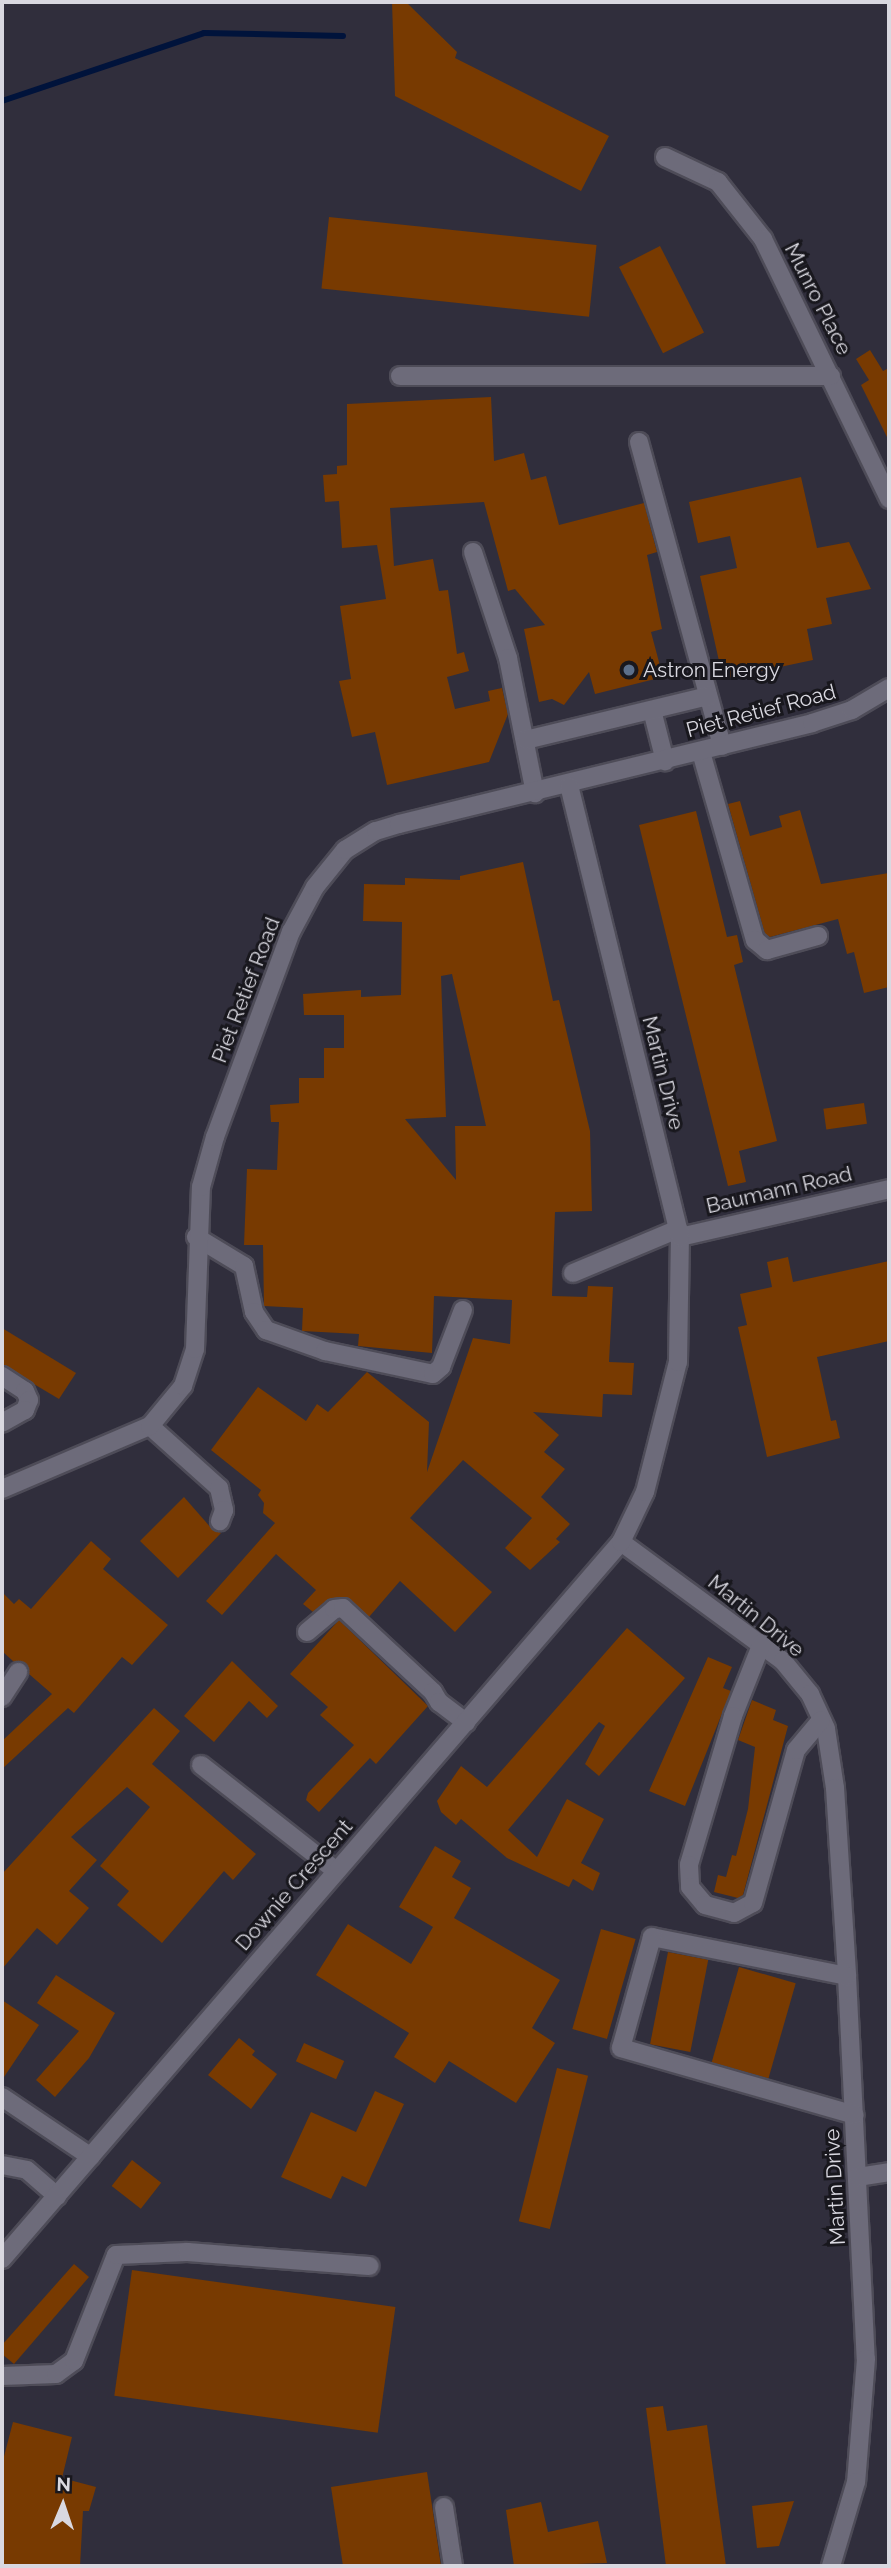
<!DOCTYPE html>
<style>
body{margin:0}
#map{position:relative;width:891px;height:2568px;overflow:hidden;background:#302e3c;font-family:Raleway,sans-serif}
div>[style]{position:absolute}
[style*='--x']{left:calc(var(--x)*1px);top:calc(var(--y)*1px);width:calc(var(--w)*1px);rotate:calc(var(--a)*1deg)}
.stream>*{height:6px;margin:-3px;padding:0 3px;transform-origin:3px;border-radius:3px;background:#00133b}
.building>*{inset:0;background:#783a01;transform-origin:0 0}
.roads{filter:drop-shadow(2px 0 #4e4c58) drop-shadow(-2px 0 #4e4c58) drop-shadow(0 2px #4e4c58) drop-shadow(0 -2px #4e4c58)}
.minor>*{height:18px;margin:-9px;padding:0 9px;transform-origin:9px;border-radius:9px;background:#6d6b7a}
.dots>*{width:19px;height:19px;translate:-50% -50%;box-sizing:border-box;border:4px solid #18171d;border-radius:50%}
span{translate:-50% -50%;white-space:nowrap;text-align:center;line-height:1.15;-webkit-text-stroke:6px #18171d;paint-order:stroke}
.street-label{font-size:21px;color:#d9d8e0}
.poi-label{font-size:21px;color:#d9d8e0}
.left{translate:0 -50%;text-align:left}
.frame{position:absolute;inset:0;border:4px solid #d9d8e0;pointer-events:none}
.north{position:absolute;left:28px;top:2470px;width:70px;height:70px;-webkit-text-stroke:5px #18171d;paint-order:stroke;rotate:2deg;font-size:19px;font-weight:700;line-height:28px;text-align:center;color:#d9d8e0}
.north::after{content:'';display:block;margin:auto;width:24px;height:32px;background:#d9d8e0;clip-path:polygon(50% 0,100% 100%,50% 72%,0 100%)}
</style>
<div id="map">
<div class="stream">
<i style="--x:2;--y:101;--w:213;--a:-18.6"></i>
<i style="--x:204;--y:33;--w:139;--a:1.2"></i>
</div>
<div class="building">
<i style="clip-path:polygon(392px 2px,406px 2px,457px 52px,455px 58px,609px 136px,581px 191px,395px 96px)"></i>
<i style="left:329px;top:217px;width:269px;height:72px;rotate:6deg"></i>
<i style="left:660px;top:246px;width:97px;height:46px;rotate:63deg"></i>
<i style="clip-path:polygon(870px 350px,883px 371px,889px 368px,889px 441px,861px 385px,869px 380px,856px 359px)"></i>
<i style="clip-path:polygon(491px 397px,494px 461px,524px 453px,531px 480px,546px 476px,559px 525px,644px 503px,657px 552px,647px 555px,662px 629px,651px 632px,663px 677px,595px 694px,589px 672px,564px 705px,552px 699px,539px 702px,524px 629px,545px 625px,515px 589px,508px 591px,484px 502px,390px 508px,394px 566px,433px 559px,439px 591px,448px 590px,457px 654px,464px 652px,469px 671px,447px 677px,455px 709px,490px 701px,488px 691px,502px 688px,508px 714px,489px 762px,387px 785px,375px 732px,352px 737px,339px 681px,351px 679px,340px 606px,386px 599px,377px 545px,342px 548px,339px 501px,325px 502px,323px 475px,337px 474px,337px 466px,347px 465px,347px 404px)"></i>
<i style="clip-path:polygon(801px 477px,817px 548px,849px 542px,871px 589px,826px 598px,832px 624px,807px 629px,813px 660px,723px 679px,700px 576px,737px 568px,730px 536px,698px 543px,689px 502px)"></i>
<i style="clip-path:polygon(740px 801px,750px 836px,782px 827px,779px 816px,800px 810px,821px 884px,889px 873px,889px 987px,864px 993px,854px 952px,847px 954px,838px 919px,770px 937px,765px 934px,728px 804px)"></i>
<i style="clip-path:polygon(696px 811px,727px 937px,737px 935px,743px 962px,734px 965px,777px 1141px,739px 1151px,746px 1182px,728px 1186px,639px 825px)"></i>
<i style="clip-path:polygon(evenodd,523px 862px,553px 1001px,559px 1000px,590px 1131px,592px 1211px,555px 1212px,552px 1296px,587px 1297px,588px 1286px,613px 1287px,609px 1362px,634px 1363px,632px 1395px,603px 1394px,602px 1417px,533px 1412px,559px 1435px,544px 1452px,565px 1469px,541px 1497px,570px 1524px,556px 1539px,560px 1542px,530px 1570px,505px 1548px,532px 1518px,463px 1460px,410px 1518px,492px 1592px,455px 1632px,400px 1581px,369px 1617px,342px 1597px,327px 1600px,313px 1612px,303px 1604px,316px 1590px,276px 1554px,222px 1615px,206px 1601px,275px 1523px,263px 1513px,264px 1503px,258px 1495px,261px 1490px,211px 1450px,258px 1387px,306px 1421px,317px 1404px,328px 1412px,367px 1372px,429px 1422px,427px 1472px,473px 1338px,510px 1344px,512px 1300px,434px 1296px,432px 1353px,358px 1346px,359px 1334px,302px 1331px,303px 1308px,264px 1306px,263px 1245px,244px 1245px,247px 1169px,277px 1170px,279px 1122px,271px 1122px,270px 1105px,299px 1103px,299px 1078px,324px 1078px,324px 1048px,344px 1048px,344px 1015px,304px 1015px,303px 994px,361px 990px,361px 997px,401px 995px,402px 922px,363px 921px,364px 884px,405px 885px,405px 878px,460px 880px,460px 876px,523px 862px,452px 974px,486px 1126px,455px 1126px,456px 1180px,405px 1119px,446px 1117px,441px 976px,452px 974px)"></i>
<i style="left:864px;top:1103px;width:21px;height:41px;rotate:82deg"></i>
<i style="clip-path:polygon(788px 1257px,793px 1282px,889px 1261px,889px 1341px,817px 1357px,831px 1421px,836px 1420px,840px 1438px,767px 1457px,738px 1327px,747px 1325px,740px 1294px,772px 1287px,767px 1262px)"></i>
<i style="clip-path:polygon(2px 1328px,76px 1373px,59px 1399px,2px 1365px)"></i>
<i style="clip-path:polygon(184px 1497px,212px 1529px,221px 1533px,178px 1578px,140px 1541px)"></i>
<i style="clip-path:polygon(91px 1541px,111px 1559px,103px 1569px,168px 1625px,132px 1665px,122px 1657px,74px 1713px,68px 1708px,2px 1769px,2px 1741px,52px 1694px,29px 1674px,25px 1663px,14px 1662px,2px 1651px,2px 1592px,14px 1604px,19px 1599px,31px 1609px)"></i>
<i style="clip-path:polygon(339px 1620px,428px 1706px,376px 1764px,370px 1758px,319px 1812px,306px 1800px,308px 1793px,354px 1745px,320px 1715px,328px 1707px,290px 1674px)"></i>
<i style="clip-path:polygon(627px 1628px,685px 1678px,599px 1776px,585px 1764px,605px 1726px,599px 1722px,508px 1830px,537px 1857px,567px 1799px,604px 1819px,581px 1863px,600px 1873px,593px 1891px,573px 1879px,569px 1887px,507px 1858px,461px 1819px,456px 1825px,441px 1812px,437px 1801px,461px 1766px,487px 1787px)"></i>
<i style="clip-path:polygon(708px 1657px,732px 1667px,723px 1688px,731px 1691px,685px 1806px,649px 1791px)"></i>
<i style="clip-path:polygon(232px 1661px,278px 1706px,267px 1718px,249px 1701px,214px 1742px,184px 1716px)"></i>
<i style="clip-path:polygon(752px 1700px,776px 1710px,773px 1720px,788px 1726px,743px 1895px,738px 1898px,714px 1892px,718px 1875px,726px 1877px,732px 1855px,736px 1856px,748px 1809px,755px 1747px,738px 1740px)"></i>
<i style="clip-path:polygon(154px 1708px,180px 1731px,152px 1764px,256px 1854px,233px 1880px,224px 1871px,162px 1943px,117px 1905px,129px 1891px,100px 1866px,150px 1807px,127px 1787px,71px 1837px,97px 1860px,69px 1891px,89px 1908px,57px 1945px,37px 1928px,2px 1969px,2px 1874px)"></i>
<i style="clip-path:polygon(435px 1846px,461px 1861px,452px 1877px,471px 1888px,454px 1918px,560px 1980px,532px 2028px,555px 2043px,516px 2103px,449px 2061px,435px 2083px,394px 2057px,409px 2033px,316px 1975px,348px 1924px,411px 1964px,433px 1927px,399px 1907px)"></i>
<i style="left:601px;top:1929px;width:36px;height:104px;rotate:16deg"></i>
<i style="left:668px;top:1952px;width:41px;height:94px;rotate:11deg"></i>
<i style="left:739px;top:1967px;width:59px;height:99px;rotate:16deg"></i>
<i style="clip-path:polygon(56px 1975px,115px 2013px,89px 2058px,55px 2097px,36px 2080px,79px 2031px,37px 2003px)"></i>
<i style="clip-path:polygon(2px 2000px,39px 2025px,2px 2080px)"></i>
<i style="clip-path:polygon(239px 2038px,255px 2051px,252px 2055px,277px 2074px,251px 2109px,208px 2075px)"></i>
<i style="left:304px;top:2043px;width:44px;height:20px;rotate:24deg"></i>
<i style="left:557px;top:2068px;width:32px;height:158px;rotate:14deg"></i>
<i style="clip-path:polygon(375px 2091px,404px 2104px,366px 2187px,342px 2176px,331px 2199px,281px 2177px,311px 2112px,356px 2132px)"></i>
<i style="left:132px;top:2160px;width:37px;height:33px;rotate:38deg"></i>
<i style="clip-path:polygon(74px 2264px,89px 2277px,14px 2364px,2px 2354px,2px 2345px)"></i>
<i style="left:132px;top:2270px;width:266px;height:127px;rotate:8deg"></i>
<i style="clip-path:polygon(663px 2406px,667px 2431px,707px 2425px,726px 2566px,666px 2566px,646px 2408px)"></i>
<i style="clip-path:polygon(13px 2422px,72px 2437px,62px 2478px,96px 2487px,89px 2511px,83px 2511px,80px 2566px,2px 2566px,2px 2464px)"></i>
<i style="clip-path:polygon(427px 2472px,441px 2566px,343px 2566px,331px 2487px)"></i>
<i style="clip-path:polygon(794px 2501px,779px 2546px,757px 2548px,752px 2506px)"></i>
<i style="clip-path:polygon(541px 2502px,548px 2532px,598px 2521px,607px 2563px,514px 2566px,506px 2510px)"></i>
</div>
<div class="roads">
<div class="minor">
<i style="--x:665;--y:157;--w:59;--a:25.3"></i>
<i style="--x:718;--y:182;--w:73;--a:51.7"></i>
<i style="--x:763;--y:239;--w:289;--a:64.1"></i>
<i style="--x:400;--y:376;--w:431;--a:0"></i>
<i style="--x:639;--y:442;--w:315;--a:74.7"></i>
<i style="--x:473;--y:552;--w:112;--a:71.7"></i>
<i style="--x:508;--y:658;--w:138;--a:78.7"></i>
<i style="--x:652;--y:710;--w:53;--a:75.7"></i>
<i style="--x:526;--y:740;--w:187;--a:-13.6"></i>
<i style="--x:701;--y:752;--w:196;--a:74"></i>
<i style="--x:755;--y:940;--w:16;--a:40"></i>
<i style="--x:767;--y:950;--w:53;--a:-15.4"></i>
<i style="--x:196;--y:1237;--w:56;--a:31.1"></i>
<i style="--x:244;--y:1266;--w:47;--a:77.7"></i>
<i style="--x:254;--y:1312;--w:22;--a:56"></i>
<i style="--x:266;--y:1330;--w:63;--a:19.6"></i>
<i style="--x:325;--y:1351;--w:110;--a:12"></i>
<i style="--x:433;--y:1374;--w:11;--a:-41"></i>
<i style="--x:441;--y:1367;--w:61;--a:-68.9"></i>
<i style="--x:680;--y:1237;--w:214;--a:-12.9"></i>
<i style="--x:573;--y:1273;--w:114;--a:-22.7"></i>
<i style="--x:2;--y:1376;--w:27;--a:33"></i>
<i style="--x:25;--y:1391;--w:10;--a:66"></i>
<i style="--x:29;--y:1400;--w:11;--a:112"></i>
<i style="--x:25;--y:1410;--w:26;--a:151"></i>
<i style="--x:150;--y:1426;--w:93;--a:41.9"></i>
<i style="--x:219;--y:1488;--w:23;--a:77"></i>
<i style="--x:224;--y:1510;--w:12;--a:110"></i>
<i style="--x:2;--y:1489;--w:161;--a:-23.1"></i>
<i style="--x:150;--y:1426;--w:52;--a:-50.5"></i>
<i style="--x:183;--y:1386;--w:39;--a:-72"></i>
<i style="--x:195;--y:1349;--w:162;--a:-87.9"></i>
<i style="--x:201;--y:1187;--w:52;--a:-74.4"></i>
<i style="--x:215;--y:1137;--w:219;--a:-69.7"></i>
<i style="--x:291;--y:932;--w:51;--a:-61.9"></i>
<i style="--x:315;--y:887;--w:48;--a:-51"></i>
<i style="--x:345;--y:850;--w:36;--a:-32"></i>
<i style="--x:376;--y:831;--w:24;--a:-17"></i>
<i style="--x:399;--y:824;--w:425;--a:-13.7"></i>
<i style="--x:812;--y:723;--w:42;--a:-18"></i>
<i style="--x:852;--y:710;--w:43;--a:-30.7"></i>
<i style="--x:621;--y:1542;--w:201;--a:36.3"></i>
<i style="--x:783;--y:1661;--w:43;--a:50.7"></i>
<i style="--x:810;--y:1694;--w:38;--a:65"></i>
<i style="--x:826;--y:1729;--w:60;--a:81.3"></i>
<i style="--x:835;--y:1788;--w:188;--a:86.3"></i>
<i style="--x:847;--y:1976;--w:383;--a:87.2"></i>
<i style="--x:866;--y:2359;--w:123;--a:94.6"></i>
<i style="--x:856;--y:2482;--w:88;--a:106.6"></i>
<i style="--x:307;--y:1632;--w:35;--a:-40"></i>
<i style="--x:334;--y:1609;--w:9;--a:-6"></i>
<i style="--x:343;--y:1608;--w:123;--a:43"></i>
<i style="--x:433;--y:1692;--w:12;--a:59"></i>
<i style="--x:439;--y:1702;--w:34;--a:37"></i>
<i style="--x:762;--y:1643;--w:79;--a:111.7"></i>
<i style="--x:733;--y:1716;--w:155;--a:106.5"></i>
<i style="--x:689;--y:1865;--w:22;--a:87"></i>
<i style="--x:690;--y:1887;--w:23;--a:50"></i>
<i style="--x:705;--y:1905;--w:30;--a:15"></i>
<i style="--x:734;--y:1913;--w:21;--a:-28"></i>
<i style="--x:753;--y:1903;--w:159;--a:-74.3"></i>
<i style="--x:796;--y:1750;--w:39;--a:-50"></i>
<i style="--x:2;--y:1697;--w:30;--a:-57"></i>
<i style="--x:201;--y:1765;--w:172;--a:38.1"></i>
<i style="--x:847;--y:1976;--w:199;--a:-168.7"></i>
<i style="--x:652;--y:1937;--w:115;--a:105.6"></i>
<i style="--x:621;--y:2048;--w:243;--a:16"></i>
<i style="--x:2;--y:2097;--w:107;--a:34"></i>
<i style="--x:2;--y:2165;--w:25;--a:11"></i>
<i style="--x:27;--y:2170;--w:40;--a:41"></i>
<i style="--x:858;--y:2177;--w:31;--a:-9"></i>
<i style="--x:2;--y:2259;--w:947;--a:-49.2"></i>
<i style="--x:621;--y:1542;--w:55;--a:-64.4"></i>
<i style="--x:645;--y:1492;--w:134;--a:-75.8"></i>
<i style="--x:678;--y:1362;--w:125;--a:-89.1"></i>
<i style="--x:680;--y:1237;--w:464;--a:-103.8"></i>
<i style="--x:2;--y:2376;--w:54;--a:-2.1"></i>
<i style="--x:56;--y:2374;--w:22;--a:-36"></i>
<i style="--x:74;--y:2361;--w:114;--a:-68.4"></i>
<i style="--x:116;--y:2255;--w:71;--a:-2.4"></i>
<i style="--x:187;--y:2252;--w:183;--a:4.4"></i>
<i style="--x:444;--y:2507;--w:60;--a:81.3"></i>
</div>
</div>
<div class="dots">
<i style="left:629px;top:670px;background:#5c6f8a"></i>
</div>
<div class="street-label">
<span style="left:818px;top:299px;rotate:63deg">Munro Place</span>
<span style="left:761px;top:711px;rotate:-15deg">Piet Retief Road</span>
<span style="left:246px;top:990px;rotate:-69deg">Piet Retief Road</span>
<span style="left:663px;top:1073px;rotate:76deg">Martin Drive</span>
<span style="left:779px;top:1190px;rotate:-13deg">Baumann Road</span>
<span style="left:756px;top:1616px;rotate:39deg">Martin Drive</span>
<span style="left:294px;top:1885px;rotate:-49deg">Downie Crescent</span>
<span style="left:835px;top:2187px;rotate:-93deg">Martin Drive</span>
</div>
<div class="poi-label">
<span class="left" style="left:643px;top:670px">Astron Energy</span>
</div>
<div class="frame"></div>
<div class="north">N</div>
</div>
